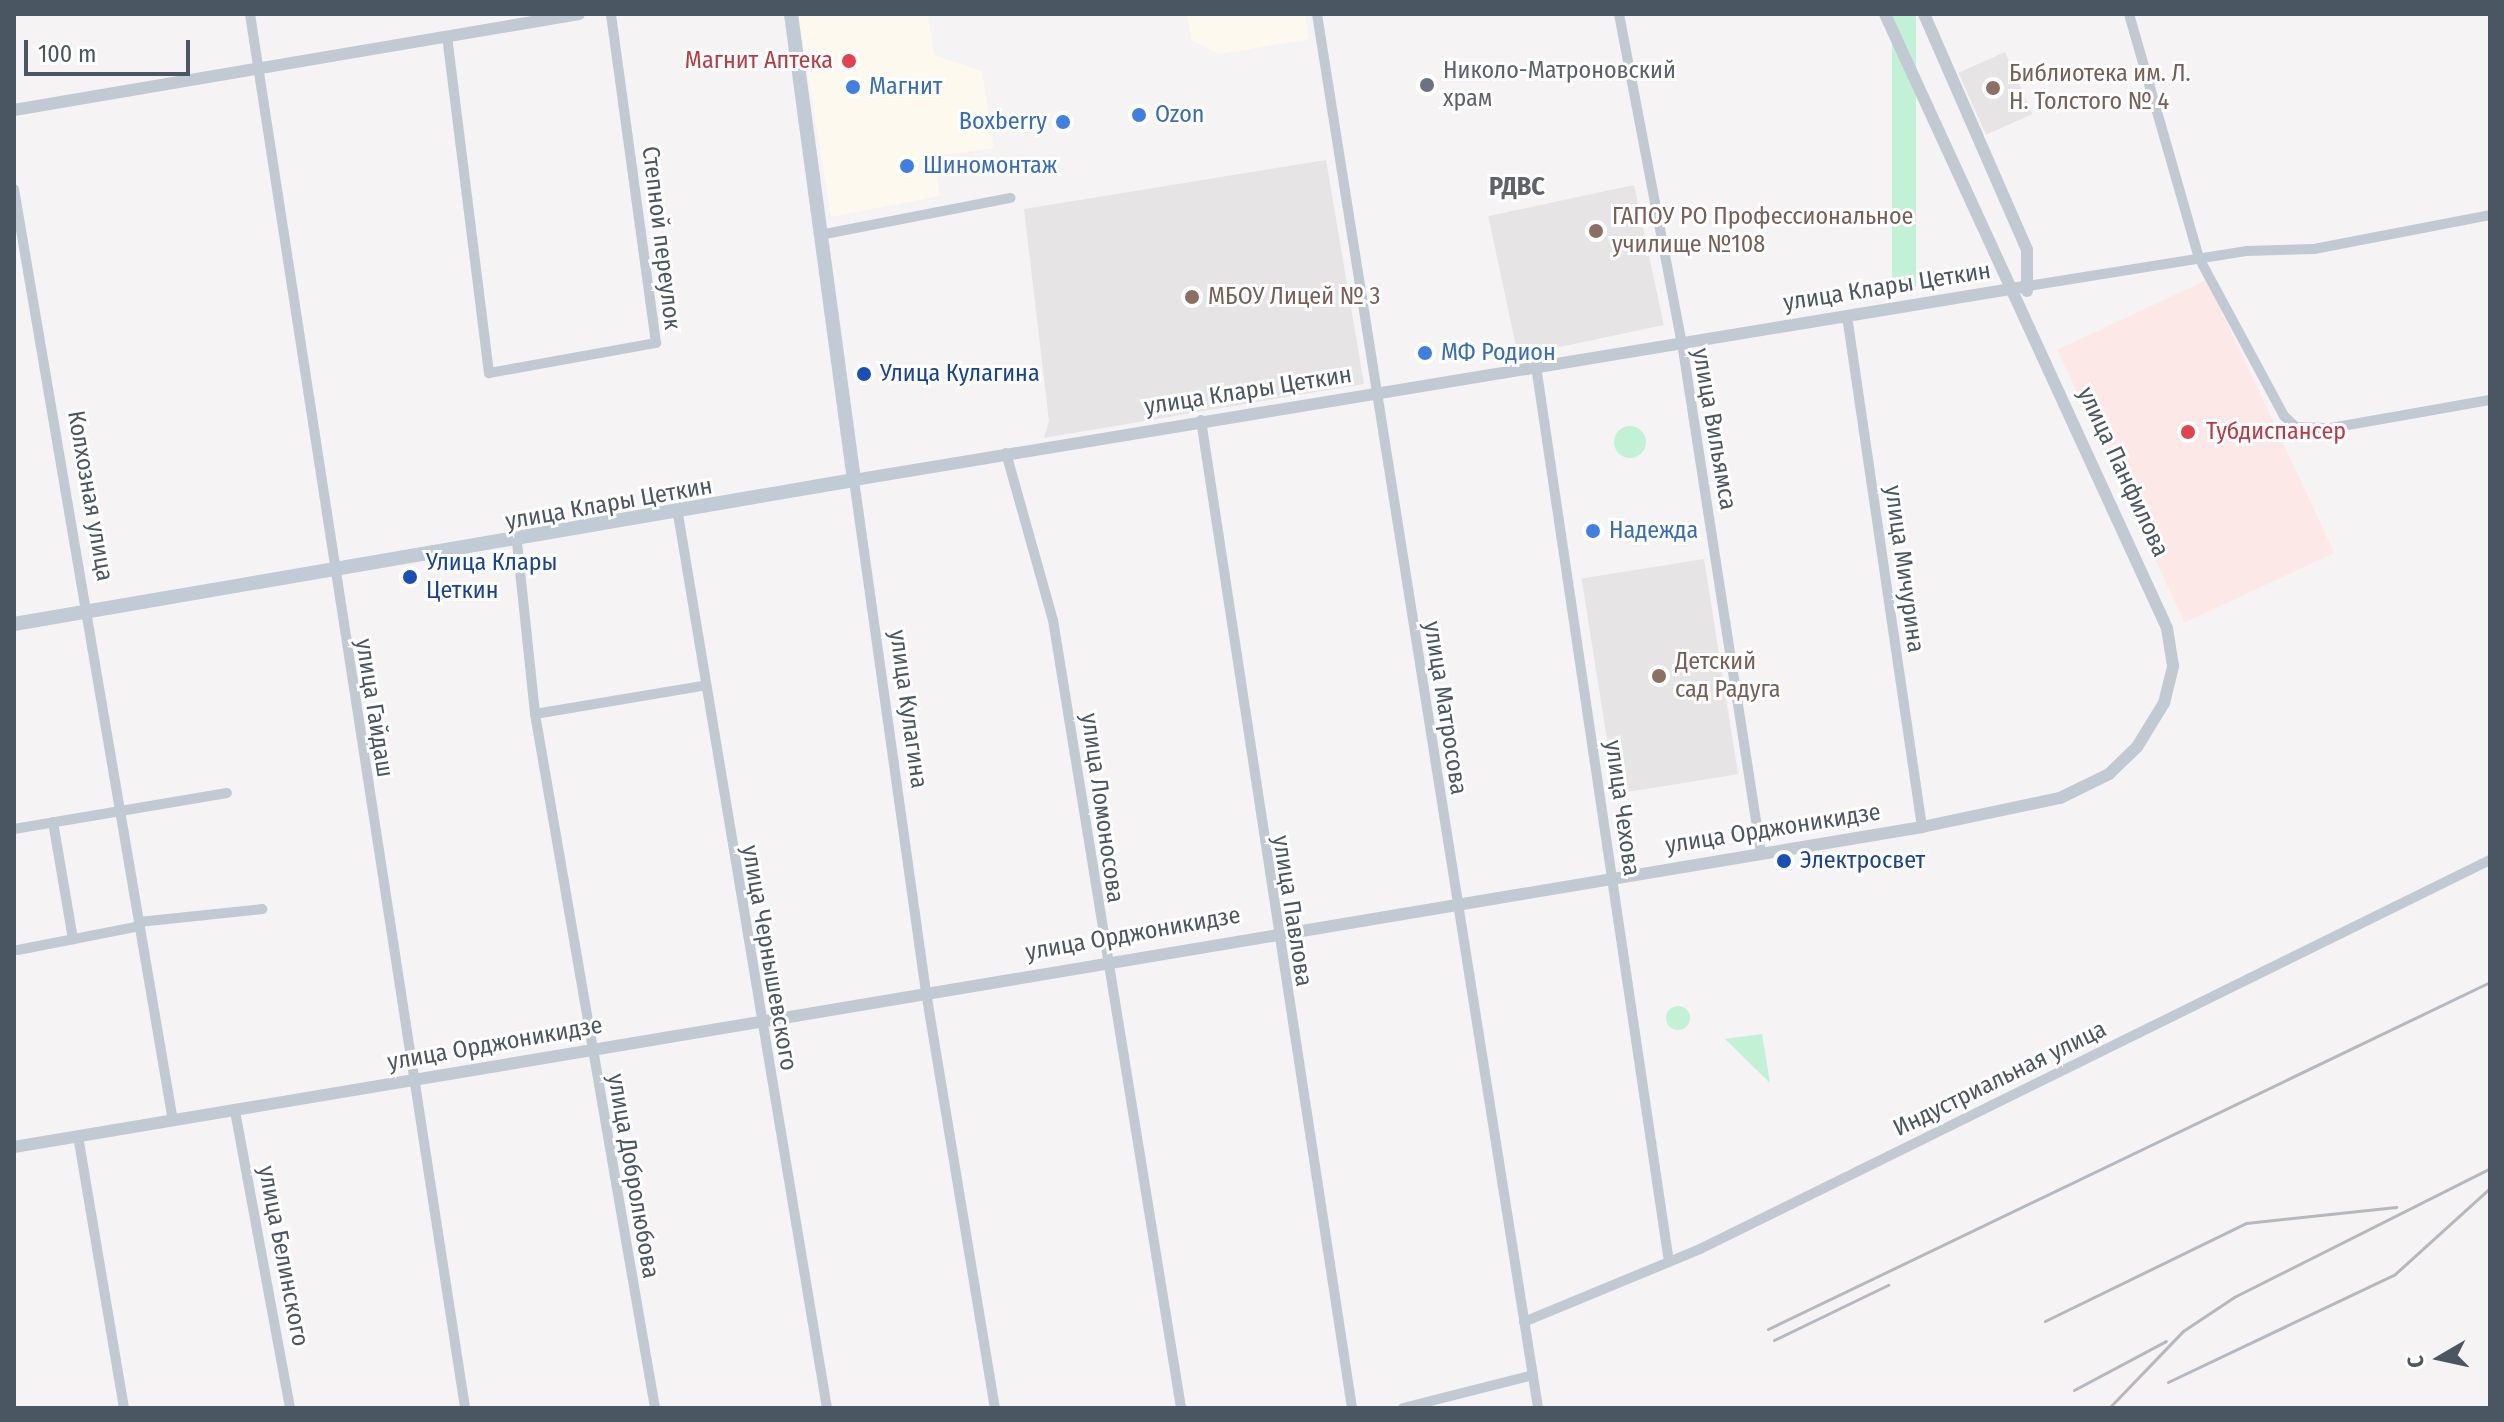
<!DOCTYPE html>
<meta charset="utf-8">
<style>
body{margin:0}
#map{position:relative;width:2504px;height:1422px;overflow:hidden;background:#f5f3f3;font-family:"Fira Sans Condensed",sans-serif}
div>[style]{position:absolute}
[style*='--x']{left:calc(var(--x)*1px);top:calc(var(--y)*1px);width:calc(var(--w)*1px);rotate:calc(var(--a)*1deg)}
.commercial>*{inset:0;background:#fdf9ef}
.education>*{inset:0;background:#e6e4e5;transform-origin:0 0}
.medical>*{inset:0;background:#fce8e6;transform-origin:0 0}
.green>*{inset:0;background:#c3f1d5;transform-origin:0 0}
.round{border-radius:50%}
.minor>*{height:10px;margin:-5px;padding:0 5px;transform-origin:5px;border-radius:5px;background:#c1cad2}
.tertiary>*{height:12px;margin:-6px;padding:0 6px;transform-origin:6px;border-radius:6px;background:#c1cad2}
.secondary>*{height:14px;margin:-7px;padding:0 7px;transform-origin:7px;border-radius:7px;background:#c1cbd6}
.rail>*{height:3px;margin:-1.5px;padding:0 1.5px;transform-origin:1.5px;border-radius:1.5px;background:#b5b8bd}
.dots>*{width:22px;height:22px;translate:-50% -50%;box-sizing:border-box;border:4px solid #fff;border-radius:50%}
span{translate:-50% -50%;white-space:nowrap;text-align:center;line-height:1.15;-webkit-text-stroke:6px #fff;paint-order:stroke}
.health-label{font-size:24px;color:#be3a42}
.right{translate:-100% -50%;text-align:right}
.left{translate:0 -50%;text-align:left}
.worship-label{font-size:24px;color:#5b616d}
.education-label{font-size:24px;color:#785e54}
.shop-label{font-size:24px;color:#366cbe}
.street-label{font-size:24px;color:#4a5661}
.transit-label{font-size:24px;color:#164399}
.neighbourhood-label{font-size:26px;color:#5f6368;font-weight:700}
.frame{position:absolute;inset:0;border:16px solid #4a5661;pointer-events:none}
.north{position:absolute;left:2400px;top:1318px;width:80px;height:80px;-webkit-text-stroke:6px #fff;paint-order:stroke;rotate:261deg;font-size:22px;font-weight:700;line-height:32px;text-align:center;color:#4a5661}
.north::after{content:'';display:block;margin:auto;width:28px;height:36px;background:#4a5661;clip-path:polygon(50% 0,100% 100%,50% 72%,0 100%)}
.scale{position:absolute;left:24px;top:40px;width:166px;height:36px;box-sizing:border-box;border:4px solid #4a5661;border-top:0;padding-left:10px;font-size:24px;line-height:28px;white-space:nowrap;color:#4a5661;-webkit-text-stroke:6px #fff;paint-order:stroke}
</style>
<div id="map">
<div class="commercial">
<i style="clip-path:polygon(798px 14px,928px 14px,934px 55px,982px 71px,994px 148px,933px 156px,940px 196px,831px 217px)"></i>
<i style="clip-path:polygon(1187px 14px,1305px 14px,1309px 39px,1219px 54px,1191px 40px)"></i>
</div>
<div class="education">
<i style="left:2005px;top:52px;width:68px;height:51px;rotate:66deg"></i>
<i style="clip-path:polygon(1326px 160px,1364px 384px,1044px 438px,1049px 421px,1024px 209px)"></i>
<i style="left:1634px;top:185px;width:143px;height:149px;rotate:78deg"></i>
<i style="left:1704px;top:559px;width:218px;height:124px;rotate:81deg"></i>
</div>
<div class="medical">
<i style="left:2207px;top:280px;width:301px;height:165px;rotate:65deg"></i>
</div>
<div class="green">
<i style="left:1892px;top:14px;width:24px;height:273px"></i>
<i class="round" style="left:1614px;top:426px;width:32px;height:32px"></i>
<i class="round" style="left:1666px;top:1006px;width:24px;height:24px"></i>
<i style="clip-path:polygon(1762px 1034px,1770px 1083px,1725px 1039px)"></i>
</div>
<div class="minor">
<i style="--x:250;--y:14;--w:1410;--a:81.23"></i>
<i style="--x:1317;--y:14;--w:1411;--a:80.99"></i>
<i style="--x:1619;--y:14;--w:348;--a:79.2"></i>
<i style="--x:1684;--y:356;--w:503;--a:81.19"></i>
<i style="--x:2129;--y:14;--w:254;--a:74"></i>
<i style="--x:2199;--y:258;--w:179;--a:61.7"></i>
<i style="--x:2284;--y:416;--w:16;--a:43"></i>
<i style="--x:2296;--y:427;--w:35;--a:2"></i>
<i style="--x:2331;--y:428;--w:161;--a:-10"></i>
<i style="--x:447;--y:36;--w:340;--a:82.9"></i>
<i style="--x:489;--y:373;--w:170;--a:-10.2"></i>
<i style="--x:656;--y:343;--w:332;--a:-97.8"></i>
<i style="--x:14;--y:189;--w:945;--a:80.32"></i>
<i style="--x:825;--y:234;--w:189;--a:-11"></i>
<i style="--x:2028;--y:286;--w:222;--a:-9.1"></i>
<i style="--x:2247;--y:251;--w:67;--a:-1.7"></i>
<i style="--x:2314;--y:249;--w:179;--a:-10.9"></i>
<i style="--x:1847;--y:316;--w:516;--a:81.65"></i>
<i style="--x:1536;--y:366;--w:900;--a:81.56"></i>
<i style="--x:1201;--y:420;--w:999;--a:81.31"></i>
<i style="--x:1006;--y:453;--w:173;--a:74.3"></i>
<i style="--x:1053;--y:620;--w:798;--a:80.77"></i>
<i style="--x:854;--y:480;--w:517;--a:82"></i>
<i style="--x:926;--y:992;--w:422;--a:80.6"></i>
<i style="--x:678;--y:514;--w:906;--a:80.54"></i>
<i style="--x:517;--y:542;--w:173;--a:84"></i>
<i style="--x:535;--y:714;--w:704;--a:80.19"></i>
<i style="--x:535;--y:714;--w:170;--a:-9.5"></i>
<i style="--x:53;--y:822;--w:119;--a:80.3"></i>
<i style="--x:14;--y:829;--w:216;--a:-9.6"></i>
<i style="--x:139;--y:922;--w:124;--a:-6"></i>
<i style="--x:18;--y:950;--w:124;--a:-11.1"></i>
<i style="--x:235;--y:1111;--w:302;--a:79.5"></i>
<i style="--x:78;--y:1136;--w:276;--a:80.4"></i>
<i style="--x:1524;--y:1322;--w:191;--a:-22.5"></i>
<i style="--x:1700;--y:1249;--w:881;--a:-26.22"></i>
<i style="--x:1403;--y:1408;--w:134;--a:-14.2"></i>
</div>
<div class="tertiary">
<i style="--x:1924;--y:14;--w:257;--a:66.4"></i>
<i style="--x:2027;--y:250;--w:41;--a:90"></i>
<i style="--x:14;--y:110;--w:573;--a:-9.64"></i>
<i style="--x:854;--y:480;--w:1190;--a:-9.38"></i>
<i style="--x:14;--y:1147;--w:1935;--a:-9.52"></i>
<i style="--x:1922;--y:827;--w:141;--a:-11.9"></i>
<i style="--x:2060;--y:798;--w:55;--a:-26.1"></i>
<i style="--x:2109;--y:774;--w:39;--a:-44"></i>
<i style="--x:2137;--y:747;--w:52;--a:-58.5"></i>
<i style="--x:2164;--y:703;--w:38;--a:-76"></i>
<i style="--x:2173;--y:666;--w:38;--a:-99"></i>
<i style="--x:2167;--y:628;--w:676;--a:-114.67"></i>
</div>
<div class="secondary">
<i style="--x:14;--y:624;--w:852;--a:-9.73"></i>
<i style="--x:854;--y:480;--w:470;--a:-97.7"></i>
</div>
<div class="rail">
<i style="--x:2045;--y:1321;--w:224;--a:-26"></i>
<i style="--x:2246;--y:1223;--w:151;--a:-6.1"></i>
<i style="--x:1768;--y:1329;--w:801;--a:-25.67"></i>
<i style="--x:1774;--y:1340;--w:127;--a:-25.8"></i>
<i style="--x:2168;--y:1382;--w:251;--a:-25.4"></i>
<i style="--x:2395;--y:1274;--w:128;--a:-42.2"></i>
<i style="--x:2074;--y:1390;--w:104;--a:-28"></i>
<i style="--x:2109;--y:1408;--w:107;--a:-46.1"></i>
<i style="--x:2183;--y:1331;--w:61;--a:-33.7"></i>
<i style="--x:2234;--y:1297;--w:287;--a:-26.7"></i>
</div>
<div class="dots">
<i style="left:849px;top:61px;background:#e0444e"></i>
<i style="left:1427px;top:85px;background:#6b7280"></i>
<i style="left:853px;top:87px;background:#3f7fe0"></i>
<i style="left:1993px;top:88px;background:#8d6e63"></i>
<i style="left:1139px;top:115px;background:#3f7fe0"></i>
<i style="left:1063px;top:122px;background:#3f7fe0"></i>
<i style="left:907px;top:166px;background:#3f7fe0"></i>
<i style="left:1596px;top:231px;background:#8d6e63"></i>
<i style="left:1192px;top:297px;background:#8d6e63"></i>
<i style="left:1425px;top:353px;background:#3f7fe0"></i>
<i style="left:864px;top:374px;background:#1a4fb4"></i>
<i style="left:2188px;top:432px;background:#e0444e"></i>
<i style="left:1593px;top:531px;background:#3f7fe0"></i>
<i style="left:410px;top:577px;background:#1a4fb4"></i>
<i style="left:1659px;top:676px;background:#8d6e63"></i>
<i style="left:1784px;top:861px;background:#1a4fb4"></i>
</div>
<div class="health-label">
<span class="right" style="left:833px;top:61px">Магнит Аптека</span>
<span class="left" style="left:2206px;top:432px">Тубдиспансер</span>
</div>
<div class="worship-label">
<span class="left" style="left:1443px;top:85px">Николо-Матроновский<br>храм</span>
</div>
<div class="education-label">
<span class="left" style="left:2009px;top:88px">Библиотека им. Л.<br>Н. Толстого № 4</span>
<span class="left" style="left:1612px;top:231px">ГАПОУ РО Профессиональное<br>училище №108</span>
<span class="left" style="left:1208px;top:297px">МБОУ Лицей № 3</span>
<span class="left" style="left:1675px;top:676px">Детский<br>сад Радуга</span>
</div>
<div class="shop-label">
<span class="left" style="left:869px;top:87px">Магнит</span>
<span class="left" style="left:1155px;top:115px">Ozon</span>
<span class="right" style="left:1047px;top:122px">Boxberry</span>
<span class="left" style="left:923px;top:166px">Шиномонтаж</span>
<span class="left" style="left:1441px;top:353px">МФ Родион</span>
<span class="left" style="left:1609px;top:531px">Надежда</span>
</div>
<div class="street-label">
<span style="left:661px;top:238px;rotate:83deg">Степной переулок</span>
<span style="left:1887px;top:287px;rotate:-9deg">улица Клары Цеткин</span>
<span style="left:1248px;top:391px;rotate:-9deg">улица Клары Цеткин</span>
<span style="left:1714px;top:429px;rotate:80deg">улица Вильямса</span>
<span style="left:2123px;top:472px;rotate:65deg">улица Панфилова</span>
<span style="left:90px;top:496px;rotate:80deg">Колхозная улица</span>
<span style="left:609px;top:504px;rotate:-10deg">улица Клары Цеткин</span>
<span style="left:1904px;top:569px;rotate:82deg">улица Мичурина</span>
<span style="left:374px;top:708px;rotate:81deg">улица Гайдаш</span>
<span style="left:1445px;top:708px;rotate:81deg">улица Матросова</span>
<span style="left:908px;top:709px;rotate:82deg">улица Кулагина</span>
<span style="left:1102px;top:808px;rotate:82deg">улица Ломоносова</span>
<span style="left:1622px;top:808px;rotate:82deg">улица Чехова</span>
<span style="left:1773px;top:829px;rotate:-9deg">улица Орджоникидзе</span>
<span style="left:1292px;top:911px;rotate:81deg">улица Павлова</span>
<span style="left:1133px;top:934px;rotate:-10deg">улица Орджоникидзе</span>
<span style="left:769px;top:958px;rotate:80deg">улица Чернышевского</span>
<span style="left:495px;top:1044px;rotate:-10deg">улица Орджоникидзе</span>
<span style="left:2000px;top:1079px;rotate:-26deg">Индустриальная улица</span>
<span style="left:633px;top:1176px;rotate:80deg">улица Добролюбова</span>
<span style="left:283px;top:1256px;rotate:79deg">улица Белинского</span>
</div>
<div class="transit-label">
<span class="left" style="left:880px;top:374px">Улица Кулагина</span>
<span class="left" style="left:426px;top:577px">Улица Клары<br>Цеткин</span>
<span class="left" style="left:1800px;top:861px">Электросвет</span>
</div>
<div class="neighbourhood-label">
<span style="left:1517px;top:187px">РДВС</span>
</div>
<div class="frame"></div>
<div class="north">С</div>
<div class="scale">100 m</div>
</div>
